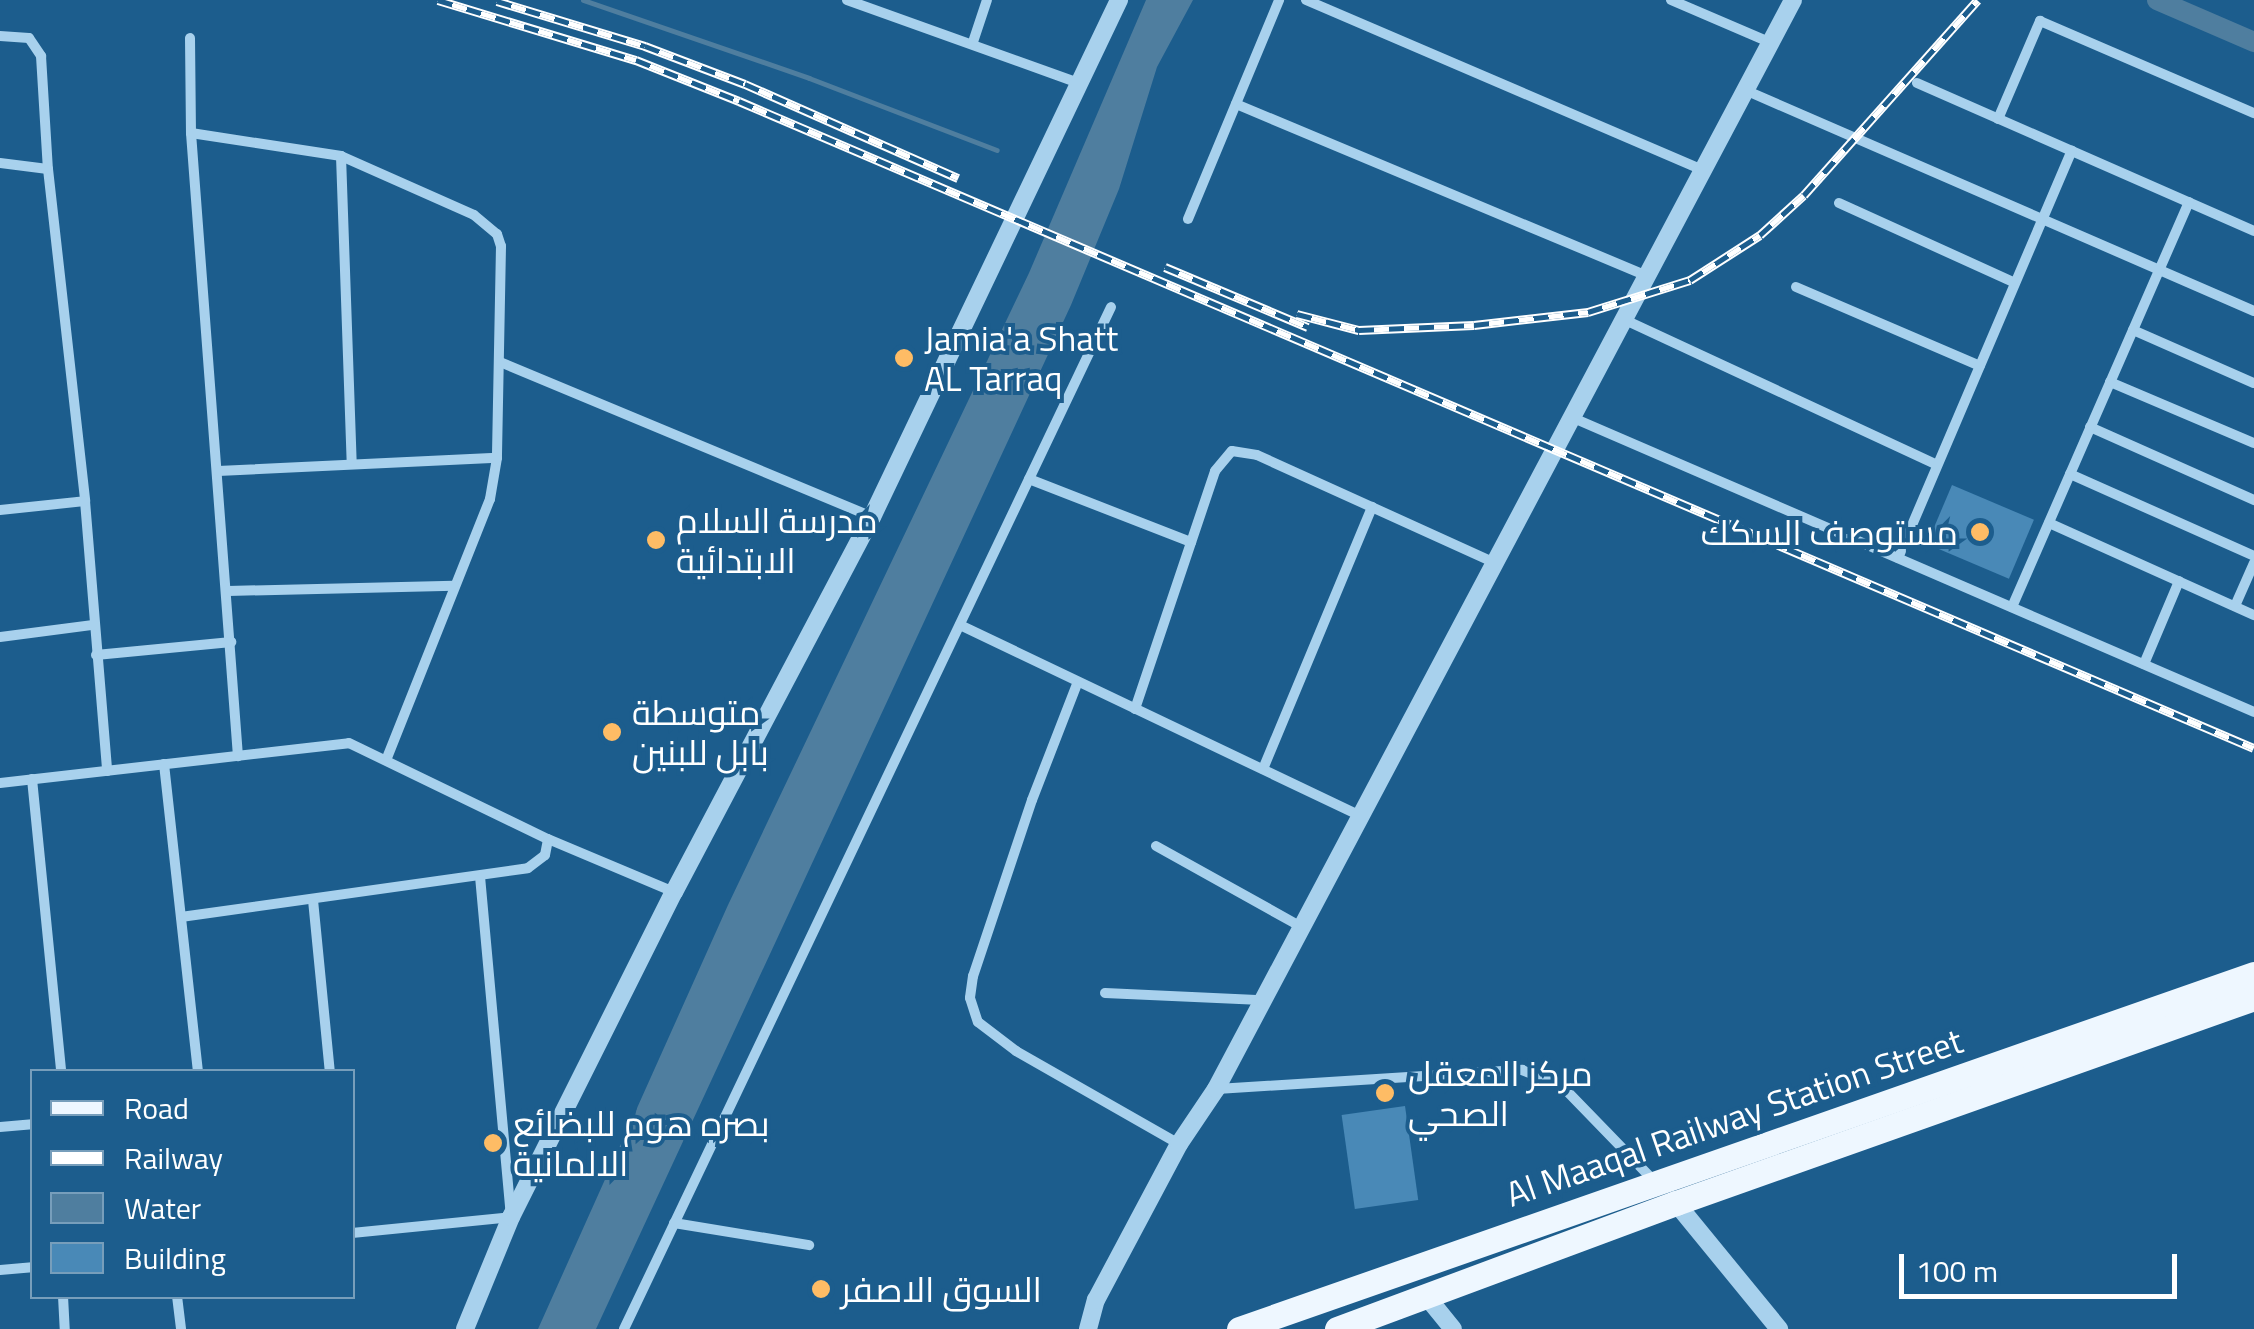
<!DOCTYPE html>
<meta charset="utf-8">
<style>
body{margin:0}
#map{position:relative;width:2254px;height:1329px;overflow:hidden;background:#1c5d8d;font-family:"Titillium Web",Cairo,sans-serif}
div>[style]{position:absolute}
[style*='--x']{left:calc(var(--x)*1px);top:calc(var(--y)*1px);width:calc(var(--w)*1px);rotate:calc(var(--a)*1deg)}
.water>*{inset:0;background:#4f7e9f}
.stream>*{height:5px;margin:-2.5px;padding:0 2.5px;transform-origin:2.5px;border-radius:2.5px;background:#4f7e9f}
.canal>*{height:20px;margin:-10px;padding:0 10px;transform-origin:10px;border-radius:10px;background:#4f7e9f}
.building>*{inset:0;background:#4989b7;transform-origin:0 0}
.minor>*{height:10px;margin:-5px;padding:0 5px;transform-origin:5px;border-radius:5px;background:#a8d1ed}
.tertiary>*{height:18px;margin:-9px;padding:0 9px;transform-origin:9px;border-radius:9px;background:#a8d1ed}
.primary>*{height:25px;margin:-12.5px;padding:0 12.5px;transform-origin:12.5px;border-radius:12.5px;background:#eef7ff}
.rail>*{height:9px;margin-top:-4.5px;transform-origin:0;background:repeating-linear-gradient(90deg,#1c5d8d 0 15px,#fff 0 30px);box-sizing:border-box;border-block:2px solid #fff}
.dots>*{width:28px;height:28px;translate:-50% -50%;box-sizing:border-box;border:5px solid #1c5d8d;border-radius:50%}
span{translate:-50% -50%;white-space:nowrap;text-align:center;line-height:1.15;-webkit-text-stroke:8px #1c5d8d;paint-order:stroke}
.poi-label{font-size:35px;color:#fff}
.left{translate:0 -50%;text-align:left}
.right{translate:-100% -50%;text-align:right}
.street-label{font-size:35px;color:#fff}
.legend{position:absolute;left:30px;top:1069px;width:325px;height:230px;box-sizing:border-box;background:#1c5d8d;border:2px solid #779ebb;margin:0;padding:12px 18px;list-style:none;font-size:30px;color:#fff}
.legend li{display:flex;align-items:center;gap:20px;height:50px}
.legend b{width:50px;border:2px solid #779ebb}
.scale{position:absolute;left:1899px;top:1254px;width:278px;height:45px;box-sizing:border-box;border:5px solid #fff;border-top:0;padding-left:12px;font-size:30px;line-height:35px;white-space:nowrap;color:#fff;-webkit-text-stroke:8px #1c5d8d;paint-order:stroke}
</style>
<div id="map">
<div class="water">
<i style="clip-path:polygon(1146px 0,1193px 0,1157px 67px,1119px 189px,1071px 305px,596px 1329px,538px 1329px,728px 905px,1029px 273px)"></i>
</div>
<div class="stream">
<i style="--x:583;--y:0;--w:239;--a:19"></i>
<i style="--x:809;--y:78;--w:201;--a:21"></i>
</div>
<div class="canal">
<i style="--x:2157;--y:0;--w:106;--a:23.4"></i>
</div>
<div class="building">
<i style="left:1952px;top:485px;width:89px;height:64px;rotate:23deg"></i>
<i style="left:1405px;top:1106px;width:95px;height:64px;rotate:82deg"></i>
</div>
<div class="minor">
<i style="--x:847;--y:0;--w:246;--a:19.7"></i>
<i style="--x:1306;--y:0;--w:430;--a:23.2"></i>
<i style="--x:1671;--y:0;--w:107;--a:23.2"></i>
<i style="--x:0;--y:36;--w:29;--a:4"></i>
<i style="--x:29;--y:38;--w:22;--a:56"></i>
<i style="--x:41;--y:56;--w:113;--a:86.5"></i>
<i style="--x:48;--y:169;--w:334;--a:83.6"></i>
<i style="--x:85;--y:501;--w:271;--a:85.3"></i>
<i style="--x:190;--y:38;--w:95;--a:89.4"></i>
<i style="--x:191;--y:133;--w:625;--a:85.69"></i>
<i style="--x:973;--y:42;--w:44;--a:-71.6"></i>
<i style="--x:1917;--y:83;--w:368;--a:23.7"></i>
<i style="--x:1745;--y:90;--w:555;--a:23.47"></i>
<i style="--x:1236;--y:104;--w:442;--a:22.7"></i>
<i style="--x:1998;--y:119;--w:107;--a:-66.8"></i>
<i style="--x:2040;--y:21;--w:233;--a:23.3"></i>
<i style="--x:191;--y:133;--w:152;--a:8.7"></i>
<i style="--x:341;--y:156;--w:145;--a:23.9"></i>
<i style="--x:474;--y:215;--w:30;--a:40"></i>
<i style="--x:497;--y:234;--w:13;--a:72"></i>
<i style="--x:501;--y:246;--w:212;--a:91.1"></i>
<i style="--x:497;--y:458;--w:42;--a:99.7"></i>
<i style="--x:490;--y:499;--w:281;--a:111.7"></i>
<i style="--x:341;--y:156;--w:308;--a:88"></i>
<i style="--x:0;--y:163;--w:48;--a:7.1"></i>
<i style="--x:1839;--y:203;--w:193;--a:24.4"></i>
<i style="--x:1188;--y:219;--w:237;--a:-67.4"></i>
<i style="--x:1796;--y:287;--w:200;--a:23.2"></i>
<i style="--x:1623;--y:319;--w:346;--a:24.9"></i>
<i style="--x:2133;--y:330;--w:132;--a:23.7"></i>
<i style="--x:500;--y:362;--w:403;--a:22.6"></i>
<i style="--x:2110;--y:382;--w:156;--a:23"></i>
<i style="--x:1571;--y:417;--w:744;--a:23.36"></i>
<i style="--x:2090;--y:427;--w:180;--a:24"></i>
<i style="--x:218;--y:471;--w:279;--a:-2.7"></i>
<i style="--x:2070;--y:474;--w:201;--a:24"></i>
<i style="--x:1029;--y:479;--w:174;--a:21.3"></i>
<i style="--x:0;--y:510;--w:85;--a:-6"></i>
<i style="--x:2049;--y:523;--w:225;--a:24.2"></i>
<i style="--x:1898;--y:558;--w:443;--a:-66.9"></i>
<i style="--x:228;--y:591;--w:226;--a:-1.3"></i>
<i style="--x:2235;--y:606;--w:47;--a:-66.2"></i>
<i style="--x:2012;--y:607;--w:442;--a:-66.4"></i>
<i style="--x:960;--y:625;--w:441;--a:25.5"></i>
<i style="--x:0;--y:637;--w:94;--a:-7.4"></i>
<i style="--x:96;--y:655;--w:136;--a:-5.5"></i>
<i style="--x:2144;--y:664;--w:90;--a:-67.1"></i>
<i style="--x:1077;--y:684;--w:124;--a:111.2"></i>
<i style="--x:1032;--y:800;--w:186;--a:108.5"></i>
<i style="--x:973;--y:976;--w:22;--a:98"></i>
<i style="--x:970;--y:998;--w:25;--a:72"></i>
<i style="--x:978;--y:1022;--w:48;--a:37.3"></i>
<i style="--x:1016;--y:1051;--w:188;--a:29.7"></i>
<i style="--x:1135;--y:709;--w:251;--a:-71.4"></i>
<i style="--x:1215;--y:471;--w:26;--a:-50"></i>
<i style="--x:1232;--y:451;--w:25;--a:9"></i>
<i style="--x:1257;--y:455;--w:259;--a:24.4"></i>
<i style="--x:164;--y:764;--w:310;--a:83.7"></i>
<i style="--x:1263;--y:769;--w:284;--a:-67.4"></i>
<i style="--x:32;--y:779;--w:294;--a:84.3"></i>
<i style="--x:0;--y:783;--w:351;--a:-6.5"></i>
<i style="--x:349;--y:743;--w:221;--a:25.8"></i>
<i style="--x:548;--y:839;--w:137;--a:22.8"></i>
<i style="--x:1156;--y:846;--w:165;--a:29.1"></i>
<i style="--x:313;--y:900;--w:173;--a:84.4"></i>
<i style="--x:181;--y:917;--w:350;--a:-8"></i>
<i style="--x:528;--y:868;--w:21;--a:-37"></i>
<i style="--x:545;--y:855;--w:16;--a:-79"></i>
<i style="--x:1105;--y:993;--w:157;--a:2.6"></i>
<i style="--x:1217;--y:1089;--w:306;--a:-3.6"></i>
<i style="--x:1522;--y:1070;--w:43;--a:21.8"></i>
<i style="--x:1562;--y:1086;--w:132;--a:45.9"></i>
<i style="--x:0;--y:1127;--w:32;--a:-5"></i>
<i style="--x:674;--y:1223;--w:137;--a:9.3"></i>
<i style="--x:352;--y:1233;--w:160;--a:-5.7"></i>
<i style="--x:511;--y:1217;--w:340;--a:-95.2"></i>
<i style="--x:0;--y:1270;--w:32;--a:-5"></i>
<i style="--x:63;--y:1296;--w:33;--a:87"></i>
<i style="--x:177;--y:1296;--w:33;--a:83"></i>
<i style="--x:624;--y:1329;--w:1132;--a:-64.52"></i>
</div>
<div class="tertiary">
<i style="--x:1676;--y:1203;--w:163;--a:50.7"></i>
<i style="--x:1427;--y:1297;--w:41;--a:50.9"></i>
<i style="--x:465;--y:1329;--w:121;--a:-67.7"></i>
<i style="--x:511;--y:1217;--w:364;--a:-63.4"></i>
<i style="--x:674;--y:892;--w:424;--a:-62.2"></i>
<i style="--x:872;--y:517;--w:573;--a:-64.46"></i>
<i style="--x:1088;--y:1329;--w:30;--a:-75"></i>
<i style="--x:1096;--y:1300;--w:177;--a:-62"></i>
<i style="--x:1179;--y:1144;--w:66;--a:-56.1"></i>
<i style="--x:1216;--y:1089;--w:1232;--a:-62.08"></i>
</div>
<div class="primary">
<i style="--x:1239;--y:1329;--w:1075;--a:-19.28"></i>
<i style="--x:1337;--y:1329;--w:362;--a:-20.4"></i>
<i style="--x:1676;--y:1203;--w:613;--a:-19.53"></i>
</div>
<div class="rail">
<i style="--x:438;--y:0;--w:207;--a:16.9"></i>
<i style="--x:636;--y:60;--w:111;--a:21.7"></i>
<i style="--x:739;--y:101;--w:1647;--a:23.13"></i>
<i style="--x:497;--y:1;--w:155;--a:16.9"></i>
<i style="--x:645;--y:46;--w:107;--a:20.8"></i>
<i style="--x:745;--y:84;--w:233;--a:23.8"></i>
<i style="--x:1165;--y:267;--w:155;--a:22.8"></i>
<i style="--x:1297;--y:314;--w:64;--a:14.5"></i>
<i style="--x:1359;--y:330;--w:115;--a:-2.5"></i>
<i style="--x:1474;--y:325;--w:115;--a:-6.5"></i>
<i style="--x:1588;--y:312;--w:107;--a:-17.4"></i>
<i style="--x:1690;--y:280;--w:83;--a:-32.7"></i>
<i style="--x:1760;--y:235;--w:59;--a:-42.3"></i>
<i style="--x:1804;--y:195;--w:261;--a:-48.3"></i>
</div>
<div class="dots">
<i style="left:904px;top:358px;background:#febc65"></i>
<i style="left:1980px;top:532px;background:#febc65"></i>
<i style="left:656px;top:540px;background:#febc65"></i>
<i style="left:612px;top:732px;background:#febc65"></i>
<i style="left:1385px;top:1093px;background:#febc65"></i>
<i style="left:493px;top:1143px;background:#febc65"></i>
<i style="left:821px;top:1289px;background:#febc65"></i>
</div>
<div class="poi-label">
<span class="left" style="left:924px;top:358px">Jamia'a Shatt<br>AL Tarraq</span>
<span class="left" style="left:676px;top:540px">مدرسة السلام<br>الابتدائية</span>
<span class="right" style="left:1958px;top:532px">مستوصف السكك</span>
<span class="left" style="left:632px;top:732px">متوسطة<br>بابل للبنين</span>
<span class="left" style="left:1408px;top:1093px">مركز المعقل<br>الصحي</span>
<span class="left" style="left:513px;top:1143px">بصره هوم للبضائع<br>الالمانية</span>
<span class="left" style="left:841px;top:1289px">السوق الاصفر</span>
</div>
<div class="street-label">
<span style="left:1734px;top:1117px;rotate:-19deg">Al Maaqal Railway Station Street</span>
</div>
<ul class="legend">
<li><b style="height:12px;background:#eef7ff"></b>Road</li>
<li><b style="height:12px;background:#fff"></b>Railway</li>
<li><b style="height:28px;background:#4f7e9f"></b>Water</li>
<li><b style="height:28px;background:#4989b7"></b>Building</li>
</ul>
<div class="scale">100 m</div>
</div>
